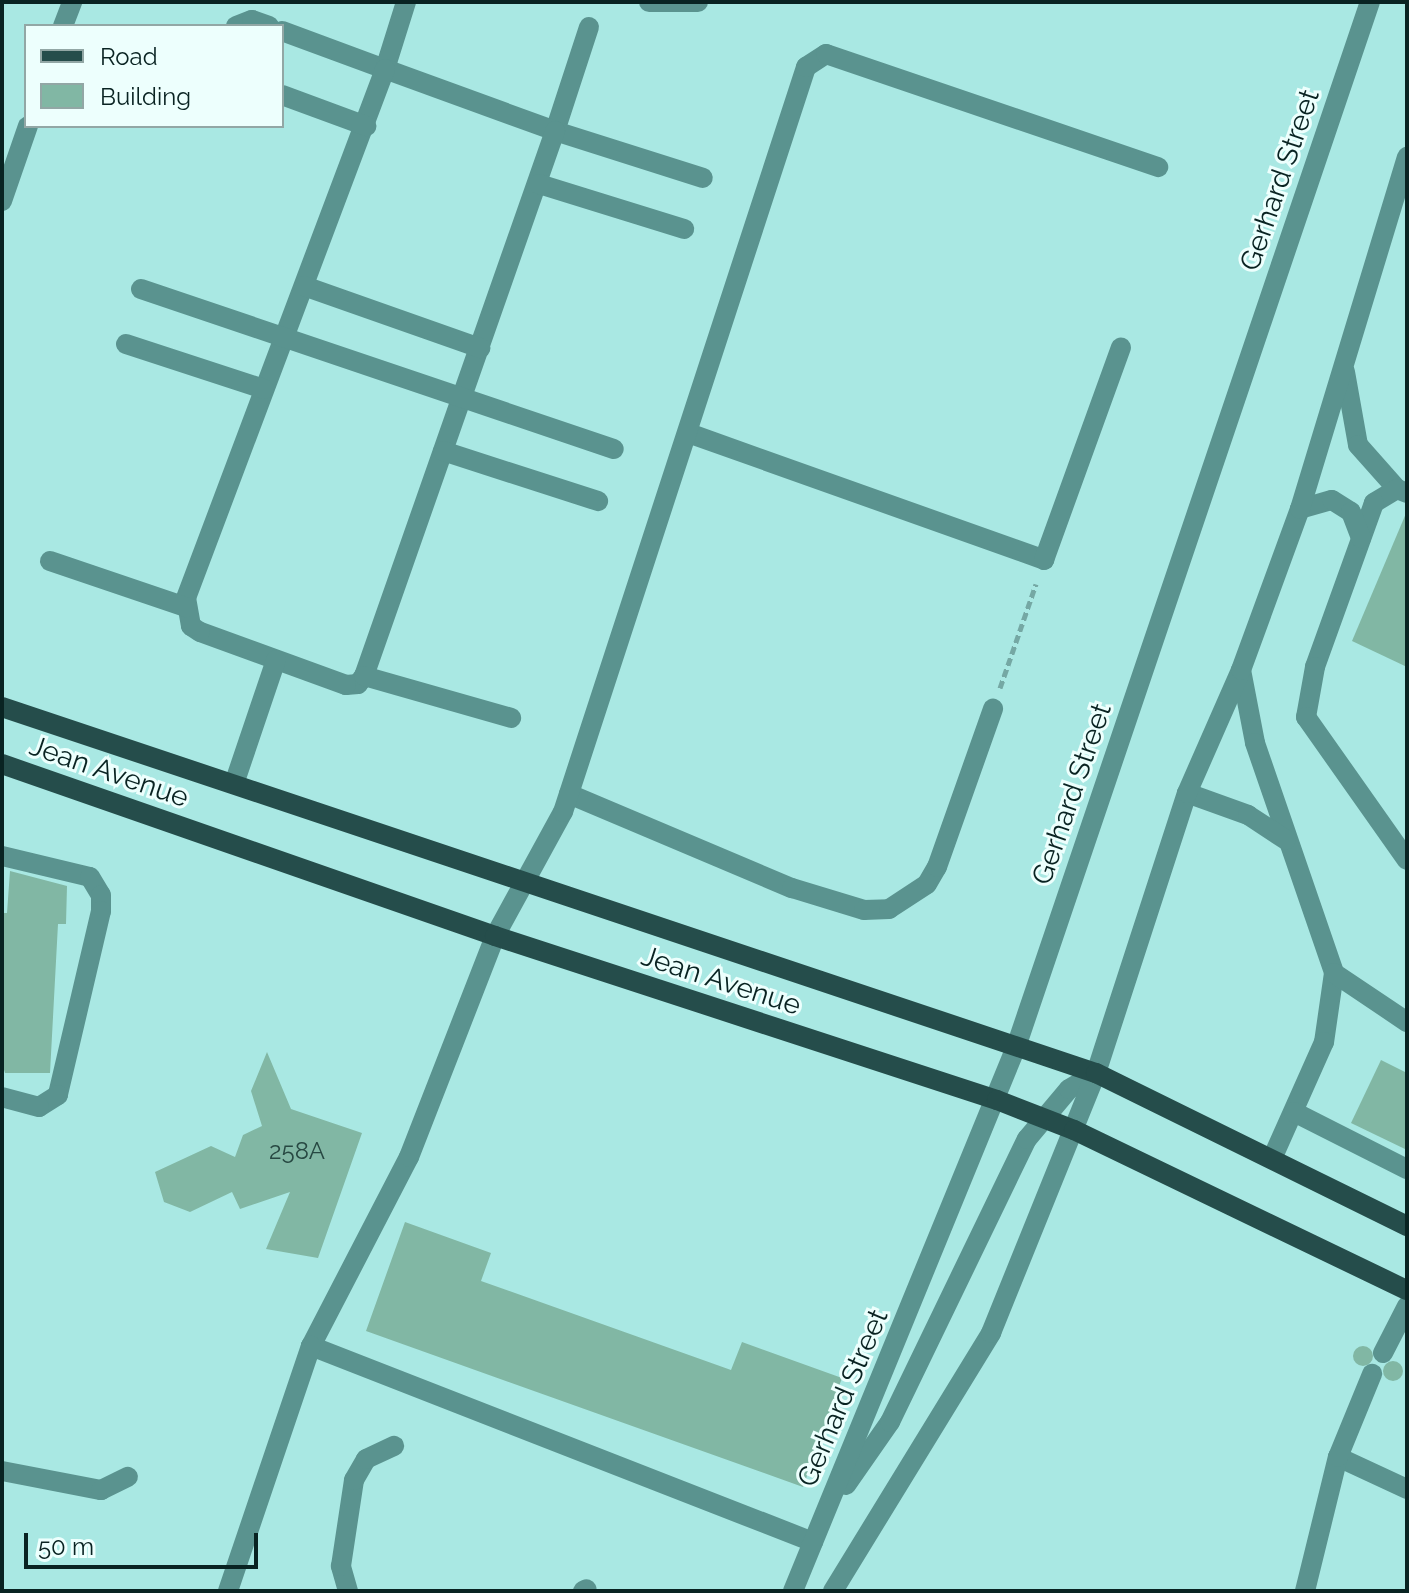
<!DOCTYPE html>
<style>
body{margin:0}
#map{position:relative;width:1409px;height:1593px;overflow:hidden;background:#a9e8e3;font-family:Raleway,sans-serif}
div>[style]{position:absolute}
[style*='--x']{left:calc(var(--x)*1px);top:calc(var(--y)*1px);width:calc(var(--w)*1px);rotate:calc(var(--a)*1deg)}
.building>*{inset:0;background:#81b7a4}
.round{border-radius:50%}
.path>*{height:5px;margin-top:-2.5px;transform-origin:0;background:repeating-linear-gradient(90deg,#75a8a4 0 8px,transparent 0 12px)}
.minor>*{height:20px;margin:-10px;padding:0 10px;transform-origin:10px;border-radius:10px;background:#5a938f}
.major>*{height:20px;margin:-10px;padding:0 10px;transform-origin:10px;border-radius:10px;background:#254d4b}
span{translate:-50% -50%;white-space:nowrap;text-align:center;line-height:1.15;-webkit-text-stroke:6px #edfffd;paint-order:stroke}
.number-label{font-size:24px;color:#274842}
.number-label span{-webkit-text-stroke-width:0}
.street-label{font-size:28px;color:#092322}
.frame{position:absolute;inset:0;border:4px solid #092322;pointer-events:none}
.legend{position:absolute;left:24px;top:24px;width:260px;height:104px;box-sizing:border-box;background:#edfffd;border:2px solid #92a7a5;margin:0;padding:10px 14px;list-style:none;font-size:24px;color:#092322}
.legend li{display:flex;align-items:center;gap:16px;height:40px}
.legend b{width:40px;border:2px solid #92a7a5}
.scale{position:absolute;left:24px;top:1533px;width:234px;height:36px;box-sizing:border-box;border:4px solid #092322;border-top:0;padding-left:10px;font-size:24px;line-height:28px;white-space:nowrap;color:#092322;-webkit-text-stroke:6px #edfffd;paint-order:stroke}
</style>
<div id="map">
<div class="building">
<i style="clip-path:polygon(1407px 511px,1407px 667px,1352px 641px)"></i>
<i style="clip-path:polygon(10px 871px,67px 886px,66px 924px,58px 924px,50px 1073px,5px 1073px,2px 1063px,2px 913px,7px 913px)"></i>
<i style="clip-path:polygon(267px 1052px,291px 1109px,362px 1133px,318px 1258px,266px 1249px,290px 1192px,240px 1209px,232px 1192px,190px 1212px,164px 1202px,155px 1172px,211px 1146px,235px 1157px,243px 1135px,262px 1126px,251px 1091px)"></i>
<i style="clip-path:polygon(1381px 1060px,1407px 1073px,1407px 1150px,1351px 1123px)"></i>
<i style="clip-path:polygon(405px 1222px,491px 1253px,481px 1281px,731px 1370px,742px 1342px,842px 1378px,803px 1487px,366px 1331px)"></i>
<i class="round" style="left:1353px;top:1346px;width:20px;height:20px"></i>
<i class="round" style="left:1383px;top:1361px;width:20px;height:20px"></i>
</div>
<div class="path">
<i style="--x:1000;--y:688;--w:110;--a:-70.9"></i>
</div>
<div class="minor">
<i style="--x:649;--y:2;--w:49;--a:0"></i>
<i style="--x:63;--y:26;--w:26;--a:-69"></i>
<i style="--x:236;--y:26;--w:17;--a:-21"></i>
<i style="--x:252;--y:20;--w:18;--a:19"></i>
<i style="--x:589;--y:27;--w:109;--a:108.1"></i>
<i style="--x:555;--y:131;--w:155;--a:17.6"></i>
<i style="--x:282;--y:31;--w:110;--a:20.3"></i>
<i style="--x:385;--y:69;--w:70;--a:-72.6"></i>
<i style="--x:385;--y:69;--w:181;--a:20"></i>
<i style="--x:555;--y:131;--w:577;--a:109.31"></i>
<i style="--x:364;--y:676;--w:10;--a:127"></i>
<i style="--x:358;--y:684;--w:12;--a:175"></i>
<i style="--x:346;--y:685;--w:155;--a:-160"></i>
<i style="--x:200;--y:632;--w:11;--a:-146"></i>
<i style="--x:191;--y:626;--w:28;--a:-100"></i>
<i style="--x:186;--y:598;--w:565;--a:-69.38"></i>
<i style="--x:282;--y:95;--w:90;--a:20.3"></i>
<i style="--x:539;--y:184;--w:152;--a:17.2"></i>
<i style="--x:2;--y:201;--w:79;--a:-70.9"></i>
<i style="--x:304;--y:286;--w:187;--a:19.4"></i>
<i style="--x:141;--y:289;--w:499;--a:18.7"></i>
<i style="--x:126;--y:344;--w:145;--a:18.1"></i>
<i style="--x:1345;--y:372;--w:74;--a:79.9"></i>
<i style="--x:1358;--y:445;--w:59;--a:48.4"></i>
<i style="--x:691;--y:434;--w:375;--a:19.6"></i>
<i style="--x:1044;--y:560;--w:226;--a:-70.1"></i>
<i style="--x:443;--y:451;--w:163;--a:17.9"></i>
<i style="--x:1407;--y:493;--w:11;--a:-158"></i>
<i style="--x:1397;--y:489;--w:27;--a:149"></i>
<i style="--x:1374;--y:503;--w:174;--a:109.8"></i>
<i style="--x:1315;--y:667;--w:51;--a:100.2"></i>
<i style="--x:1306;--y:717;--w:175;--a:54.8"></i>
<i style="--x:1300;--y:509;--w:33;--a:-16"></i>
<i style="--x:1332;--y:500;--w:22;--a:32"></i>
<i style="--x:1351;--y:512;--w:28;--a:69"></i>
<i style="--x:50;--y:561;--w:144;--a:18.7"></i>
<i style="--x:1241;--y:670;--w:74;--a:79.1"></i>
<i style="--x:1255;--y:743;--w:243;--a:71"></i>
<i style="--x:1334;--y:973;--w:70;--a:98.2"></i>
<i style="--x:1324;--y:1042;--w:128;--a:114"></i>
<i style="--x:364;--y:676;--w:153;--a:15.9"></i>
<i style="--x:234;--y:784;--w:131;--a:-71.3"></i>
<i style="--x:1187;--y:793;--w:65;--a:19.8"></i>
<i style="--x:1248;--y:815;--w:45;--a:33.3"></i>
<i style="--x:569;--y:794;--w:242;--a:22.9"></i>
<i style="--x:792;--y:888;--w:75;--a:17"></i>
<i style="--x:864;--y:910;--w:25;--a:-2"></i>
<i style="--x:889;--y:909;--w:45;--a:-33.3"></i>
<i style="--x:927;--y:884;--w:20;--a:-60"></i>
<i style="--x:937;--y:867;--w:168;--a:-70.5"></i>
<i style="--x:2;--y:856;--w:90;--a:13.4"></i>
<i style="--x:90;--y:877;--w:21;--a:59"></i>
<i style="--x:101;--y:895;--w:16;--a:90"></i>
<i style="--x:101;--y:911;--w:189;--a:103.2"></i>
<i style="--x:58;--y:1095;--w:22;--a:148"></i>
<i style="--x:39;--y:1107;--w:38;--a:-165"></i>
<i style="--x:1334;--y:973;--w:88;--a:33.9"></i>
<i style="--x:1294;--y:1112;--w:127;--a:26.8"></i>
<i style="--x:1383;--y:1353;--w:53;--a:-62.9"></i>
<i style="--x:1338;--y:1457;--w:76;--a:24.9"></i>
<i style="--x:2;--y:1471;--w:101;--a:10.9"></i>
<i style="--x:101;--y:1490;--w:30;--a:-26"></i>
<i style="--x:846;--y:1485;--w:77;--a:-55.1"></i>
<i style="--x:890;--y:1422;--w:314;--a:-64.2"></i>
<i style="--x:1027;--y:1139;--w:65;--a:-50"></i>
<i style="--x:1069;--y:1089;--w:31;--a:-31"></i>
<i style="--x:813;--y:1542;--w:539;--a:-158.67"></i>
<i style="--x:311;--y:1346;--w:213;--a:-62.6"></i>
<i style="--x:409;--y:1157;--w:237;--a:-68.7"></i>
<i style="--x:495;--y:936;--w:141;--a:-61.3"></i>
<i style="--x:563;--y:812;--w:784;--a:-71.93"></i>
<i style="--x:806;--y:67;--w:24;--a:-33"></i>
<i style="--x:826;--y:54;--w:351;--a:18.8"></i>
<i style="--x:228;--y:1591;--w:259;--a:-71.3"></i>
<i style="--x:348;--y:1591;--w:26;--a:-106"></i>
<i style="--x:341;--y:1566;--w:87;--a:-81.4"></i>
<i style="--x:354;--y:1480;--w:24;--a:-60"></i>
<i style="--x:366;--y:1459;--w:31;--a:-25"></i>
<i style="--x:583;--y:1591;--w:4;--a:-27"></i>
<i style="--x:793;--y:1591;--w:588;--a:-67.71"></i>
<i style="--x:1016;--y:1047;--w:1103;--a:-71.29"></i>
<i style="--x:833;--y:1591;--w:303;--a:-58.5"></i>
<i style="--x:991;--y:1333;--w:280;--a:-68"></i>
<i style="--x:1096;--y:1073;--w:294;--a:-72"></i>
<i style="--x:1187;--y:793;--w:134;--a:-66.3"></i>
<i style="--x:1241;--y:670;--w:171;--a:-69.9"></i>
<i style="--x:1300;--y:509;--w:368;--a:-73.1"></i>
<i style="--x:1305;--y:1591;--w:138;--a:-76.2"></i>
<i style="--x:1338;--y:1457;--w:90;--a:-67.7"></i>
</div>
<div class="major">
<i style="--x:2;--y:707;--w:1154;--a:18.5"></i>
<i style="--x:1096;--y:1073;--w:347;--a:26.2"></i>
<i style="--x:2;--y:764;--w:522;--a:19.23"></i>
<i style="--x:495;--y:936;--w:528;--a:18.09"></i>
<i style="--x:997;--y:1100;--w:83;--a:21.3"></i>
<i style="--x:1074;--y:1130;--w:369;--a:25.7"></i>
</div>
<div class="number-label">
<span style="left:297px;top:1151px">258A</span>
</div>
<div class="street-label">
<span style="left:1280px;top:180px;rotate:-71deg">Gerhard Street</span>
<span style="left:109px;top:772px;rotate:19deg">Jean Avenue</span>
<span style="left:1072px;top:794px;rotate:-71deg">Gerhard Street</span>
<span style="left:721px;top:981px;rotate:18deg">Jean Avenue</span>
<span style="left:843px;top:1398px;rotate:-67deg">Gerhard Street</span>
</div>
<div class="frame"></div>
<ul class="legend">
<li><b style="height:10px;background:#254d4b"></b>Road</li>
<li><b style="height:22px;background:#81b7a4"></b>Building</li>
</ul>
<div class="scale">50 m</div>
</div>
